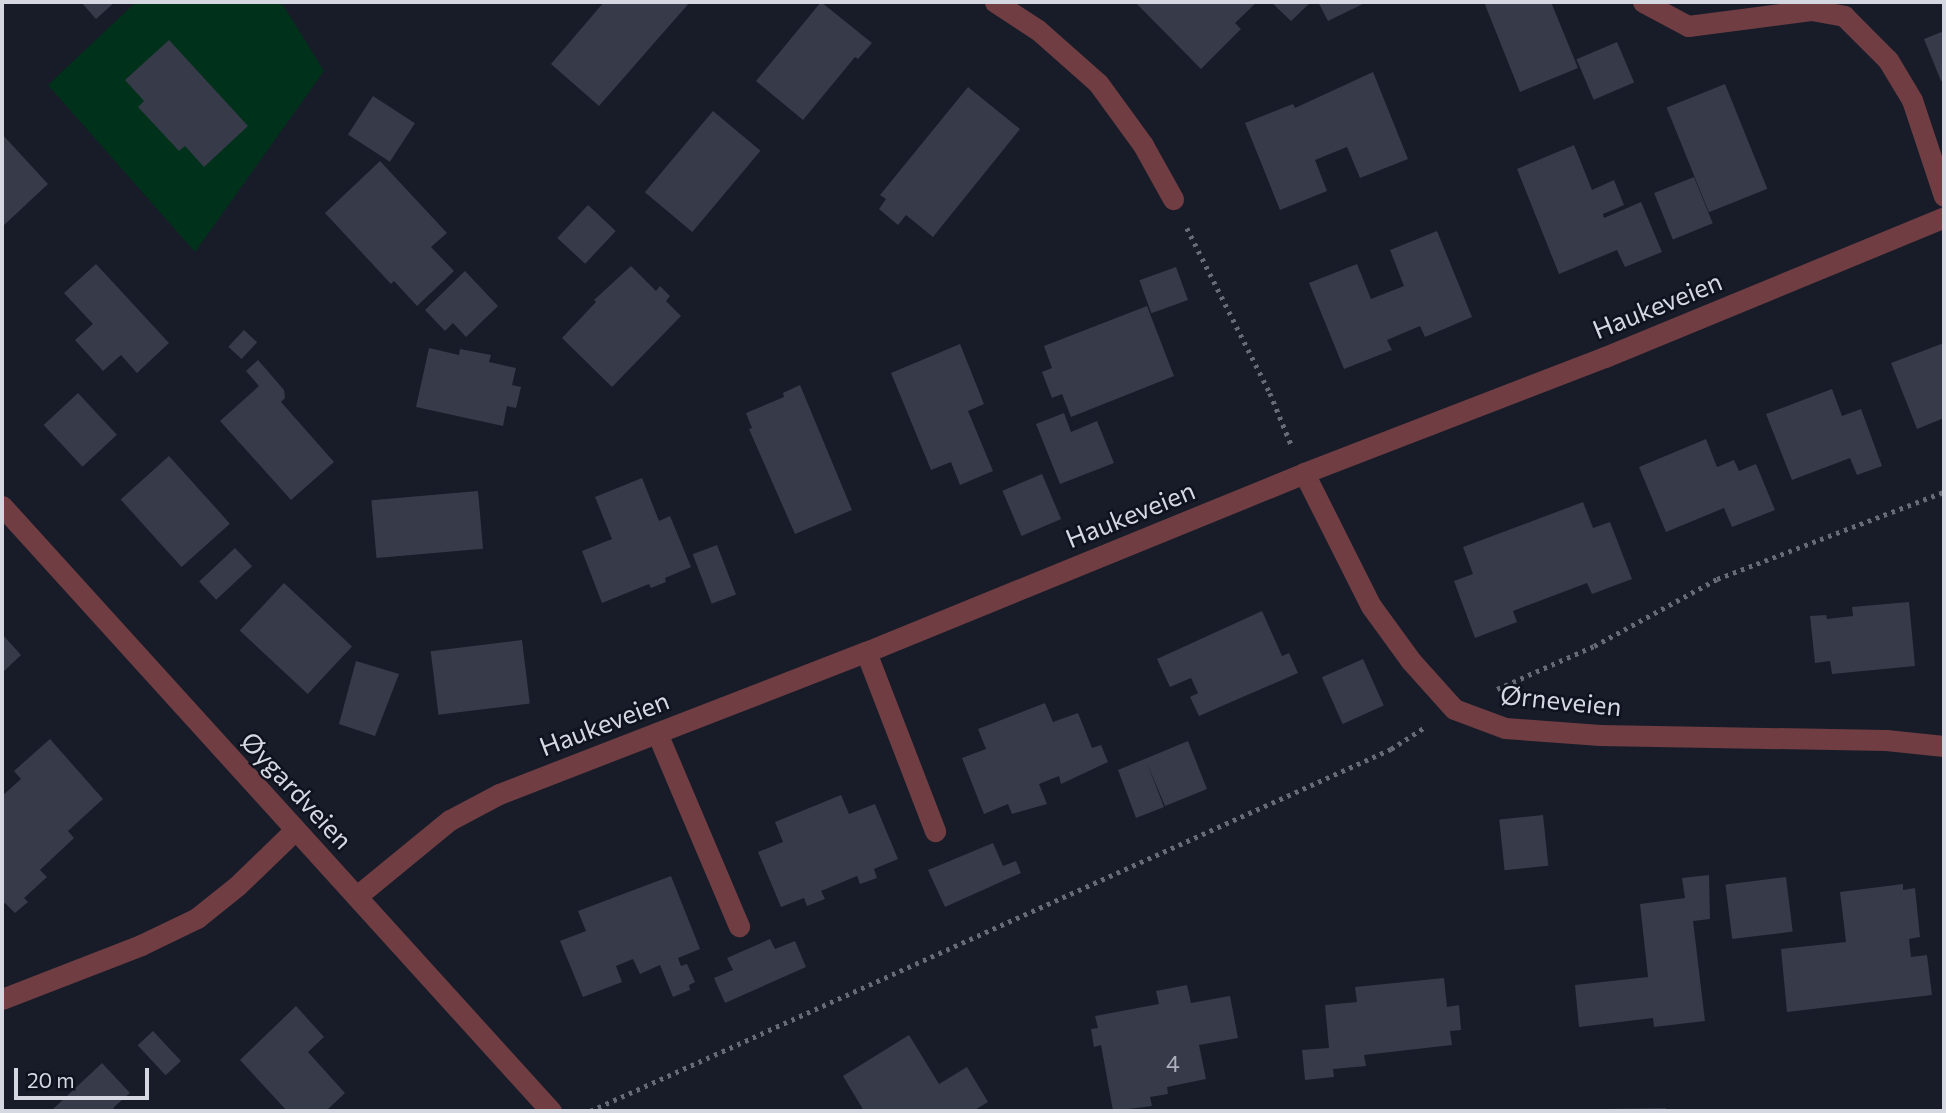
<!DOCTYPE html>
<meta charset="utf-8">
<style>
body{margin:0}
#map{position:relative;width:1946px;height:1113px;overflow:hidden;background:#181c29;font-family:Commissioner,sans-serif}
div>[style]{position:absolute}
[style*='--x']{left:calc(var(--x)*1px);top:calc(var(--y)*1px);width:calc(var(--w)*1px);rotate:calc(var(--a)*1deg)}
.green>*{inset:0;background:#00311a}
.building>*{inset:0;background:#363a49;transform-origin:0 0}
.path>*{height:4.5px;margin-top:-2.25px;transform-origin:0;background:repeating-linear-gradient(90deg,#676b76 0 3.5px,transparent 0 8.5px)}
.service>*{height:21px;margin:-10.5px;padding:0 10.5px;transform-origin:10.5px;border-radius:10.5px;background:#6f3d42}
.minor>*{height:21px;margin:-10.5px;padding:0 10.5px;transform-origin:10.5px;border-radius:10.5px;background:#6f3d42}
.tertiary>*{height:21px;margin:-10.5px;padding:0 10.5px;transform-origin:10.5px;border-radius:10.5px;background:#6f3d42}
span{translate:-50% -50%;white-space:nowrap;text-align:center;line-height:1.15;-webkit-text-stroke:5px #0f121f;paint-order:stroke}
.number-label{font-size:23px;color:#adb0bb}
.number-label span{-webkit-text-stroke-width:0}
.street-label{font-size:26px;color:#d5d8e1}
.frame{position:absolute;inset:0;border:4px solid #d5d8e1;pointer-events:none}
.scale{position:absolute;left:14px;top:1068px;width:135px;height:32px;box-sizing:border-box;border:4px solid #d5d8e1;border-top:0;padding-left:9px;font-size:21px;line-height:24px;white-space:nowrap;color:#d5d8e1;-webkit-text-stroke:5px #0f121f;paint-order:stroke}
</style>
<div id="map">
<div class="green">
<i style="clip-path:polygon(136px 2px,273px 2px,283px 5px,324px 71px,195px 252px,48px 85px)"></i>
</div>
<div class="building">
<i style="clip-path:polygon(81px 2px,115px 2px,96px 19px)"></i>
<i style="clip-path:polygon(604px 2px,690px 2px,599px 106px,551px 64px)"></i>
<i style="clip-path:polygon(821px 2px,872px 43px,858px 59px,855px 57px,803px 120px,756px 81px)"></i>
<i style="clip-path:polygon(1135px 2px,1257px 2px,1235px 23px,1241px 29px,1201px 69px)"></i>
<i style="clip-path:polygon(1271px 2px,1311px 2px,1291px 21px)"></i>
<i style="clip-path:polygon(1318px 2px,1367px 2px,1328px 21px)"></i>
<i style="clip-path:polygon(1484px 2px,1551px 2px,1578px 68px,1520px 92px)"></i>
<i style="clip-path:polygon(1944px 31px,1944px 80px,1941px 81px,1924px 39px)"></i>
<i style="clip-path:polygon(169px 40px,248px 126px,204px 167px,185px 146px,179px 151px,138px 107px,144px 101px,125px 80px)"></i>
<i style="left:1617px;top:42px;width:44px;height:44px;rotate:67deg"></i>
<i style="clip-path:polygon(1373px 72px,1408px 159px,1360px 178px,1347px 147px,1315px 160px,1327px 191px,1280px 210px,1245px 123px,1293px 104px,1295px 108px)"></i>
<i style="left:1725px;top:84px;width:113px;height:63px;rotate:68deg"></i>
<i style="clip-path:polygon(968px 87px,1020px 129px,933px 237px,906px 215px,898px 225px,879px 209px,886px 199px,880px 195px)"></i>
<i style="left:373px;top:96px;width:50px;height:46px;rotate:33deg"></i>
<i style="left:713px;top:111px;width:62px;height:106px;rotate:40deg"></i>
<i style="clip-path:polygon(2px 134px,48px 184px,2px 227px)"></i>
<i style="clip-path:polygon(1574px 145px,1592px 190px,1614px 180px,1624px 205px,1603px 214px,1604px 218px,1641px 202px,1662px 252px,1625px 267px,1617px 250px,1559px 274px,1517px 169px)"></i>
<i style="clip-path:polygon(380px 161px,447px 233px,431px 247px,454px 271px,417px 306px,394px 281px,391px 284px,325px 213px)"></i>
<i style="left:1694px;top:177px;width:50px;height:43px;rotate:68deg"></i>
<i style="left:588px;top:205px;width:38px;height:45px;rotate:43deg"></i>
<i style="clip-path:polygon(1437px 231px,1472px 317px,1425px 337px,1420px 326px,1387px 340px,1392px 350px,1344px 369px,1309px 283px,1357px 264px,1371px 299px,1404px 286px,1390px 250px)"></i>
<i style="clip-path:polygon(96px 264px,169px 343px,137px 373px,121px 355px,103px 371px,75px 340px,93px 324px,64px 293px)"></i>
<i style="clip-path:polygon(631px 266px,656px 291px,660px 286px,670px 296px,666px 301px,681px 316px,612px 387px,562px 338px,596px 302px,594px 300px)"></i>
<i style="left:1176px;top:267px;width:35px;height:39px;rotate:70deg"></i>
<i style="clip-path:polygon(465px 271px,498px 306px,466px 337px,453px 323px,445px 331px,425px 310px)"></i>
<i style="clip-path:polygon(1147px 306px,1174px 376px,1071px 417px,1062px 394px,1052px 398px,1042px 372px,1052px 368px,1044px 346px)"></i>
<i style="left:244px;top:330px;width:18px;height:23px;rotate:43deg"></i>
<i style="clip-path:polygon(1944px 343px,1944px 418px,1917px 429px,1891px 363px)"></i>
<i style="clip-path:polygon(960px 344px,984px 404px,968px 411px,993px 471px,960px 485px,951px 462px,931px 470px,891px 373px)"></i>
<i style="clip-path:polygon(429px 348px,459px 355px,460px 349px,491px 355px,489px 362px,516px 368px,512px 385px,521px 387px,516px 408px,507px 406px,503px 426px,416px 407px)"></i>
<i style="clip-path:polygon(258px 360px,284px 390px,285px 398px,281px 402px,334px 462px,291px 500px,220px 421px,259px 386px,246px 371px)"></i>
<i style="clip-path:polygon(800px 385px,852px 510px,795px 534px,749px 429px,752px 428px,746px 413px,784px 397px,783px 393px)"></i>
<i style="clip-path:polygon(1832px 389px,1842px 416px,1861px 409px,1882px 466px,1857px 475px,1850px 458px,1792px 480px,1766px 414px)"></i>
<i style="left:78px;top:393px;width:57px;height:47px;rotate:47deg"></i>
<i style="clip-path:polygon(1064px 413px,1071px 432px,1097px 421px,1114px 463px,1060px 484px,1036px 424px)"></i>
<i style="clip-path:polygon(1706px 439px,1717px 467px,1734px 460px,1739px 471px,1756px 464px,1775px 510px,1732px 527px,1724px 508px,1666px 532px,1639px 467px)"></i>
<i style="left:169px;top:456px;width:91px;height:65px;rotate:48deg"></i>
<i style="left:1042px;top:474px;width:49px;height:43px;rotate:67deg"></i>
<i style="clip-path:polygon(642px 478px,659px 521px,670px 516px,691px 567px,665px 578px,666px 582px,651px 588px,649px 584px,602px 603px,582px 551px,612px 539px,595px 497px)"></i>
<i style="left:478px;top:491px;width:58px;height:107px;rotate:85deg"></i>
<i style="clip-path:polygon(1583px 502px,1593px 528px,1610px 522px,1632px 579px,1592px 594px,1587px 583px,1513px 611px,1517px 622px,1475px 638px,1454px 581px,1473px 574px,1463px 547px)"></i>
<i style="left:717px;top:545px;width:53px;height:26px;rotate:69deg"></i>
<i style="left:235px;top:548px;width:25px;height:49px;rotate:47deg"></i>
<i style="left:284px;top:583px;width:93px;height:65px;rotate:43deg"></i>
<i style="clip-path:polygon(1909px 602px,1915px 666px,1832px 674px,1830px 661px,1815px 663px,1810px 616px,1826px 615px,1827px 619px,1853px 616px,1852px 607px)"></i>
<i style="clip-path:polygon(1262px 611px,1282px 656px,1289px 653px,1298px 673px,1199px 716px,1190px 697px,1198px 693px,1191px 678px,1170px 687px,1157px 659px)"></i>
<i style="clip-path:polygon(2px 634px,21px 655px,2px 673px)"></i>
<i style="left:522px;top:640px;width:64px;height:92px;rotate:83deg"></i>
<i style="left:1363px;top:659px;width:51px;height:45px;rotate:66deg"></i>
<i style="clip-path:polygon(356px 661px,399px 674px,375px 736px,339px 724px)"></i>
<i style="clip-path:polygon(1045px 703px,1053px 722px,1078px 713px,1092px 748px,1101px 745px,1108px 762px,1061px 784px,1059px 776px,1039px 784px,1047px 804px,1012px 814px,1008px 804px,984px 814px,962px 758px,986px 749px,978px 729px)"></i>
<i style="clip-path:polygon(50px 739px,103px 799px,68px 831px,74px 838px,40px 870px,47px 877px,24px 898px,28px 902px,15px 913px,5px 903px,2px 906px,2px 796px,21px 779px,14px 771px)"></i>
<i style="clip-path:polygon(1188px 741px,1207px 789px,1165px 806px,1147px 763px,1164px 807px,1136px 818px,1118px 770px)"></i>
<i style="clip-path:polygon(841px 795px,849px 814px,875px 804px,898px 859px,874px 869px,877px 878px,860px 884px,857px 876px,821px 891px,825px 899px,807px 906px,804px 898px,781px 907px,758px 852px,783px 842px,775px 822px)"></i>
<i style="left:1543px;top:815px;width:51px;height:44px;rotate:84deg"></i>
<i style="clip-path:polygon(993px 843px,1003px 866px,1016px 861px,1021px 873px,945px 907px,928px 870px)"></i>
<i style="clip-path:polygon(1709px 875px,1710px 919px,1693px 921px,1705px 1021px,1654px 1027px,1653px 1018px,1579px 1027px,1575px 985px,1648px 977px,1640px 904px,1685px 898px,1682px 878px)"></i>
<i style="clip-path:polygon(671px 876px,700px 949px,678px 958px,681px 966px,687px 964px,695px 982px,689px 985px,690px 990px,673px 997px,660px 965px,640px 974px,633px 959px,616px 966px,622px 982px,583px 997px,560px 941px,586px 931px,578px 911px)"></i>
<i style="left:1786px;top:877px;width:55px;height:61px;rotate:83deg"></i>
<i style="clip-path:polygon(1903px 884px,1903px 890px,1915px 888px,1920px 937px,1909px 939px,1911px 957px,1927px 955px,1932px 995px,1787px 1012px,1781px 949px,1846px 942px,1840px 892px)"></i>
<i style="clip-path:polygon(770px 939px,775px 949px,795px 941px,806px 967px,725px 1003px,714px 978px,733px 970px,727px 958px)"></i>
<i style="clip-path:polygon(1444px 978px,1447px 1007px,1459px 1005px,1461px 1030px,1450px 1031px,1452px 1045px,1364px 1055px,1366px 1066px,1333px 1069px,1334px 1077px,1305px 1080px,1302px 1050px,1329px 1048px,1325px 1005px,1357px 1002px,1355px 987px)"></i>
<i style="clip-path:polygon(1187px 985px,1191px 1003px,1230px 996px,1238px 1038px,1199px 1045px,1206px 1079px,1167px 1087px,1168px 1094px,1150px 1097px,1152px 1106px,1113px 1111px,1101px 1045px,1094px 1047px,1091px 1029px,1098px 1028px,1095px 1016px,1159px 1004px,1156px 991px)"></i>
<i style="clip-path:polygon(296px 1006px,324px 1037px,308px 1052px,345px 1093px,326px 1111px,287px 1111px,240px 1060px)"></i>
<i style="left:153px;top:1031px;width:41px;height:21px;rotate:47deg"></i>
<i style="clip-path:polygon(909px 1035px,939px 1084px,967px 1067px,988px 1102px,973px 1111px,864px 1111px,843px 1076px)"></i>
<i style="clip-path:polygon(102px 1063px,130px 1093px,113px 1108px,117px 1111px,51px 1111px)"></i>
<i style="clip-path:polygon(1666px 1108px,1666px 1111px,1601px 1111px,1601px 1109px)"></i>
</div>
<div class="path">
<i style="--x:1187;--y:228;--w:185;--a:63.3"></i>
<i style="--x:1270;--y:393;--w:55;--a:67.6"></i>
<i style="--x:1497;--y:689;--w:106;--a:-23.9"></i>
<i style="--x:1594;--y:646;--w:140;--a:-28.6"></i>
<i style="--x:1717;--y:579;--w:243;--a:-21"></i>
<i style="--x:590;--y:1111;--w:879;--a:-24.32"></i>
<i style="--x:1391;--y:749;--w:40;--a:-32.9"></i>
</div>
<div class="service">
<i style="--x:1643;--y:2;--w:51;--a:28.1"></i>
<i style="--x:1688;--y:26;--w:124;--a:-7.4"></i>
<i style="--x:1811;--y:10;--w:34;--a:10"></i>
<i style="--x:1844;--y:16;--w:62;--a:45"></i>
<i style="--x:1888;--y:60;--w:47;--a:59"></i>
<i style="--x:1912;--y:100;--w:101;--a:71.6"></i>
<i style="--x:866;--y:652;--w:192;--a:68.9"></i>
<i style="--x:657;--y:733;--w:210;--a:67"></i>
</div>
<div class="minor">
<i style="--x:995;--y:2;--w:51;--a:33.1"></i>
<i style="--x:1038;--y:30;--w:80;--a:41.5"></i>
<i style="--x:1098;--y:83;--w:77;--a:54"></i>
<i style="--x:1143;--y:145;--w:62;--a:60.9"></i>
<i style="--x:1304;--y:473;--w:149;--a:63.3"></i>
<i style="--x:1371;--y:606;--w:68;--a:54"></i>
<i style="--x:1411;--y:661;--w:64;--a:48.1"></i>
<i style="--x:1454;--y:709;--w:54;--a:20.4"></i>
<i style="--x:1505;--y:728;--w:95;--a:4.2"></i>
<i style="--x:1600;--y:735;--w:286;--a:1"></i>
<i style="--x:1886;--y:740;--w:58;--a:5.9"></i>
<i style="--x:357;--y:896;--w:120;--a:-39.3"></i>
<i style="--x:450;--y:820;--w:55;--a:-28"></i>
<i style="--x:499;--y:794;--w:394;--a:-21.2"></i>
<i style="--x:866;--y:652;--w:473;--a:-22.2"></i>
<i style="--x:1304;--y:473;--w:323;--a:-21.1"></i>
<i style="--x:1605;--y:357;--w:367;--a:-22.4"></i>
<i style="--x:2;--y:999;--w:149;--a:-21.2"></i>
<i style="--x:141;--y:945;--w:62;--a:-25.7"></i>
<i style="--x:197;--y:918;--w:51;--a:-38.7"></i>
<i style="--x:237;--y:886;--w:79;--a:-44"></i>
</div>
<div class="tertiary">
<i style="--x:2;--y:506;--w:817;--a:47.78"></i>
</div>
<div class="number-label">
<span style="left:1173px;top:1063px">4</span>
</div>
<div class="street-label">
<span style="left:1657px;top:305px;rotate:-22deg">Haukeveien</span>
<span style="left:1130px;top:514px;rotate:-22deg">Haukeveien</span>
<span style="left:1561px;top:700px;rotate:6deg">Ørneveien</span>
<span style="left:604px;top:723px;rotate:-21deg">Haukeveien</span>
<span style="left:297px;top:790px;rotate:47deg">Øygardveien</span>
</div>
<div class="frame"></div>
<div class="scale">20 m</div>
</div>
